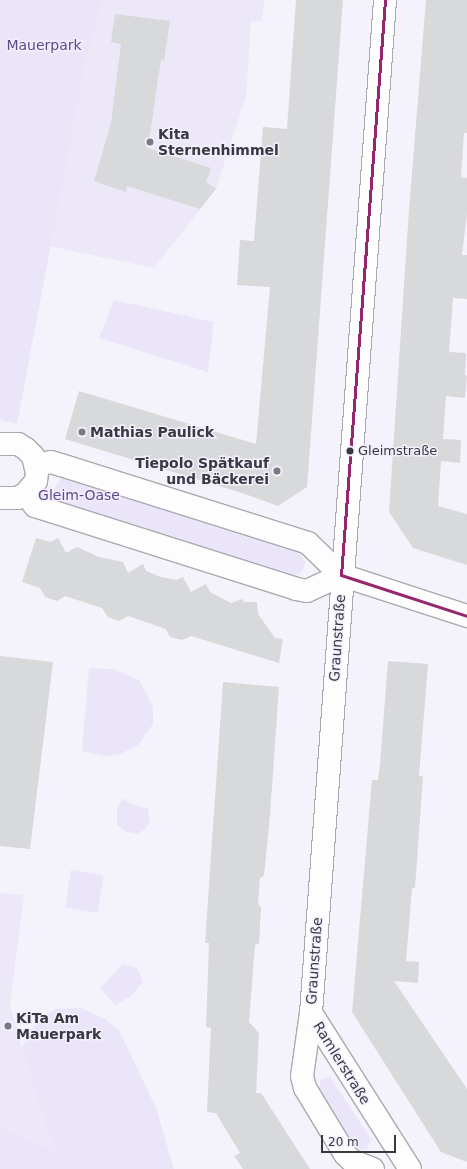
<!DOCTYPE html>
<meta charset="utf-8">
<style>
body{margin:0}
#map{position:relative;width:467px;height:1169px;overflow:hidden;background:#f4f2fa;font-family:"DejaVu Sans",sans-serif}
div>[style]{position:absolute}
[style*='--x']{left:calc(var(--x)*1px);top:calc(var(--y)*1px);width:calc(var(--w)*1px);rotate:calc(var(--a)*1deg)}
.built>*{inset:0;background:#ece8f8}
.green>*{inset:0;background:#ebe5f9;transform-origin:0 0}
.building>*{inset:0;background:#d8d9db}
.roads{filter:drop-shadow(1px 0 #aaa9af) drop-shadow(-1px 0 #aaa9af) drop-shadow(0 1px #aaa9af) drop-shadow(0 -1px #aaa9af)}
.minor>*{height:22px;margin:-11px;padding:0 11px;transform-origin:11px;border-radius:11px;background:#fdfdfe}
.tertiary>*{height:22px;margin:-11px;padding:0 11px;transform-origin:11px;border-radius:11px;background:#fdfdfe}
.bus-1>*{height:3px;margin:-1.5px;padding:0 1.5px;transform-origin:1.5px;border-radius:1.5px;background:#95276e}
.dots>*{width:11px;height:11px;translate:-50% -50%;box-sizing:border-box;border:2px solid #f3effe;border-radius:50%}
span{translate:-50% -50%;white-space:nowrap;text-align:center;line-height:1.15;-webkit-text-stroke:3px #f3effe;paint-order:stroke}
.bus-label{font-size:13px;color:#39383e}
.left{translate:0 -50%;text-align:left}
.park-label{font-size:14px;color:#5e488a}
.poi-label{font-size:14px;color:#39383e;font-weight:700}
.right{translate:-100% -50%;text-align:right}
.street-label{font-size:14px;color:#39383e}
.scale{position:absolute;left:321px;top:1135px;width:75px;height:18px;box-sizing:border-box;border:2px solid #39383e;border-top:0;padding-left:5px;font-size:12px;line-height:14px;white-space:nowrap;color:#39383e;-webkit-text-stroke:3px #f3effe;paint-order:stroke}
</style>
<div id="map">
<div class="built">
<i style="clip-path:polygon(103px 0,264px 0,262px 21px,251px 21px,246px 96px,216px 189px,154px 268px,49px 246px,85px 65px)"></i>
<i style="clip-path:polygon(0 893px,24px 895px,10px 1005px,34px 1091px,54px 1150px,0 1128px)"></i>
</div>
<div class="green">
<i style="clip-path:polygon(0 0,103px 0,85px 65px,17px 424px,0 420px)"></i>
<i style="clip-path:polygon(114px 300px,214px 322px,208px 372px,99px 338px)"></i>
<i style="clip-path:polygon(62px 475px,296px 548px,305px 561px,304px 568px,299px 574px,287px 576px,61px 506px,54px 499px,53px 492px)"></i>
<i style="clip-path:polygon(89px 668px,113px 669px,139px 680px,153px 706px,153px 724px,138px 745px,118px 755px,105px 756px,82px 751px)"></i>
<i style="clip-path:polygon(122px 798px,131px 804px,148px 808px,150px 820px,146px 829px,137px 834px,126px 832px,117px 825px,117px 809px)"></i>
<i style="left:71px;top:870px;width:33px;height:38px;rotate:9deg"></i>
<i style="clip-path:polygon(123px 964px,137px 968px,143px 982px,131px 996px,115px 1005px,100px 988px)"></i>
<i style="clip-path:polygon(81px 1008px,105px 1019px,119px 1030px,156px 1108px,174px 1169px,0 1169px,0 1128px,54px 1150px,34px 1091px,22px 1047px,34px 1027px,46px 1014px,57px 1009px)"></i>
<i style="clip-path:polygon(330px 1077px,371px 1139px,367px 1149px,361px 1150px,355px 1147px,319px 1088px,321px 1079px)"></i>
</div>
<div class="building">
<i style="clip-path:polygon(296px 0,343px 0,307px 487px,278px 506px,242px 493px,65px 439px,79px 391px,256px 444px,270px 287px,237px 285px,240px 240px,254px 241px,263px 127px,287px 129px)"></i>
<i style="clip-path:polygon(426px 0,467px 0,467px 133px,464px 133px,461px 177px,467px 178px,467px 214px,462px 255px,467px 255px,467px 299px,453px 298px,449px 352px,466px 353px,465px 375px,467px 376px,465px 398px,446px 396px,443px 439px,461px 440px,460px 463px,441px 461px,438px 506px,467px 514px,467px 565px,413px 548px,389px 512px,409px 210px)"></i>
<i style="clip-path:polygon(115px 14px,170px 21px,164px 61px,161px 60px,158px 79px,148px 148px,211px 168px,206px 182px,216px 189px,200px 209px,127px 186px,126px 192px,94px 181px,111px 123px,121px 44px,111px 42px)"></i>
<i style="clip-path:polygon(36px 538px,50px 542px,58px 538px,66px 553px,77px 547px,99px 557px,123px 562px,128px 573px,143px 564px,146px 571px,161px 577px,176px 580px,183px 577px,191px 592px,206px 584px,210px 592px,231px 603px,242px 599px,244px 602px,257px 602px,258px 614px,275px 638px,283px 639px,279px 663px,191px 636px,182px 640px,170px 637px,166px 629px,128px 616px,119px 621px,108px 617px,102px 608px,65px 596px,57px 601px,45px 597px,40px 588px,22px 582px)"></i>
<i style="clip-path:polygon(0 656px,53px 662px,30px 849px,0 846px)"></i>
<i style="clip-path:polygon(388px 661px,428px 664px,419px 776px,423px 776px,415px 888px,412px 888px,406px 961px,419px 962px,418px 983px,394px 981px,467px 1089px,467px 1162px,441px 1152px,352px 1012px,372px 780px,378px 780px,380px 764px)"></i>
<i style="clip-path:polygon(223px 682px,279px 687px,270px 815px,264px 876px,260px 878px,258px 904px,261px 907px,259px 943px,255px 945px,249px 1022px,259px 1033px,256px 1093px,261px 1093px,310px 1169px,243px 1169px,234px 1156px,240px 1153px,216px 1113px,207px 1112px,211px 1028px,206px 1027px,209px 943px,205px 943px)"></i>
</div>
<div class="roads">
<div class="minor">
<i style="--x:311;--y:1013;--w:185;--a:57.6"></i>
<i style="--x:373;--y:1169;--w:22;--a:-159"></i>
<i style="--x:352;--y:1161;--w:10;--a:-135"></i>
<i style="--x:345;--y:1154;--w:77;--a:-121.2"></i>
<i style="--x:305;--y:1088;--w:12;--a:-104"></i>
<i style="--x:302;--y:1076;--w:64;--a:-81.9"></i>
<i style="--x:311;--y:1013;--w:1016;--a:-85.82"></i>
</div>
<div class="tertiary">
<i style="--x:0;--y:444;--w:18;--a:0"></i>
<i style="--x:18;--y:444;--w:9;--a:32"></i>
<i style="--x:26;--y:449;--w:10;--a:45"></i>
<i style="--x:33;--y:456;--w:17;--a:77"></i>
<i style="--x:37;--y:473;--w:8;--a:97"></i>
<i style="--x:36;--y:481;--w:17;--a:130"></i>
<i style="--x:25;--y:494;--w:9;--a:153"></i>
<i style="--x:17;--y:498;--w:17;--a:180"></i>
<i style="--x:37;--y:465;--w:14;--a:-12"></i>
<i style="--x:51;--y:462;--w:10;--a:17"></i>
<i style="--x:61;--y:465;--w:259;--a:17.5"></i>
<i style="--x:308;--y:543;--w:46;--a:44.1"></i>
<i style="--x:341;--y:575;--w:133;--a:18"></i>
<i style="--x:25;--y:494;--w:16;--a:50"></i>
<i style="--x:35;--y:506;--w:274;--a:17.6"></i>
<i style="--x:296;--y:589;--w:11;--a:10"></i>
<i style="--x:307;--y:591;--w:38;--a:-25"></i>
</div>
</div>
<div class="bus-1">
<i style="--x:341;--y:575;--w:577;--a:-85.62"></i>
<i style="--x:341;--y:575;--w:133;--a:18"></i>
</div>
<div class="dots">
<i style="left:150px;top:142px;background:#7a7980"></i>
<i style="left:82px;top:432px;background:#7a7980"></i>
<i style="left:350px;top:451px;background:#39383e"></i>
<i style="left:277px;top:471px;background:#7a7980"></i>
<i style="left:8px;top:1026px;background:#7a7980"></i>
</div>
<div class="bus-label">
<span class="left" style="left:358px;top:451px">Gleimstraße</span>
</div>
<div class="park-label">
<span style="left:44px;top:45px">Mauerpark</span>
<span style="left:79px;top:495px">Gleim-Oase</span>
</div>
<div class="poi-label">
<span class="left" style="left:158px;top:142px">Kita<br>Sternenhimmel</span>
<span class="left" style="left:90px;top:432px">Mathias Paulick</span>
<span class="right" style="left:269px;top:471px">Tiepolo Spätkauf<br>und Bäckerei</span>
<span class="left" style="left:16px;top:1026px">KiTa Am<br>Mauerpark</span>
</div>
<div class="street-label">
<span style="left:337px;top:638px;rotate:-86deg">Graunstraße</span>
<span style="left:314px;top:961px;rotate:-86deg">Graunstraße</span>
<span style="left:342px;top:1063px;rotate:58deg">Ramlerstraße</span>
</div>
<div class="scale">20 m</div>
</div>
